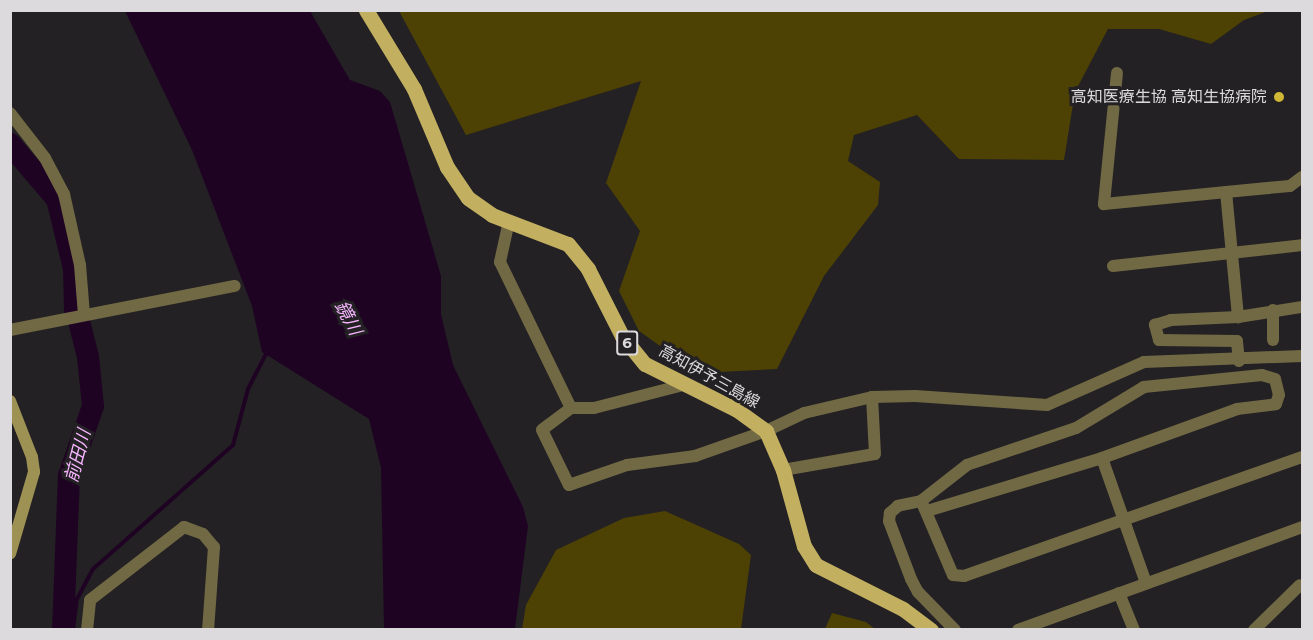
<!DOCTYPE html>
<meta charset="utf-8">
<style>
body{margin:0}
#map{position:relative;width:1313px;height:640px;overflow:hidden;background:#232124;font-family:Montserrat,"Noto Sans JP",sans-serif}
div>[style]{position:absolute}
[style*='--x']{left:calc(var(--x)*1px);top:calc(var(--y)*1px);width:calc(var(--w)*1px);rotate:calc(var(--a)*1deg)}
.green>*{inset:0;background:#4d4103}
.water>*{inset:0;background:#1f0323}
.stream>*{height:4px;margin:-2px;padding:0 2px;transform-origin:2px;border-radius:2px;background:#1f0323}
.river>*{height:22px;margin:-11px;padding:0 11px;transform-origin:11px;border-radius:11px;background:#1f0323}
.minor>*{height:12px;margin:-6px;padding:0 6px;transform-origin:6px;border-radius:6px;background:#716944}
.tertiary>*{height:12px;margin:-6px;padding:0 6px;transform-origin:6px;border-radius:6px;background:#716944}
.secondary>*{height:12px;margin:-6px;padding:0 6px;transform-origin:6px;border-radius:6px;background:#9e9154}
.primary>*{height:15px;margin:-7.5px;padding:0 7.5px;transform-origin:7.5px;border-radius:7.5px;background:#c2b060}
.dots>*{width:16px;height:16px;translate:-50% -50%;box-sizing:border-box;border:3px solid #232124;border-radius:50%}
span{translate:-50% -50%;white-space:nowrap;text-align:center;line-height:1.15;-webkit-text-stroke:6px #232124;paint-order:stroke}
.shield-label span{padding:2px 4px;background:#232124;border:2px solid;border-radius:4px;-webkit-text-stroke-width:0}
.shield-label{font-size:15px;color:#dcdadc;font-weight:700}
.poi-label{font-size:16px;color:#dcdadc}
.right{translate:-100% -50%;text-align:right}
.street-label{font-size:16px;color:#dcdadc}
.water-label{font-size:18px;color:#f5b4fd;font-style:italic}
.frame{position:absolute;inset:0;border:12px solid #dcdadc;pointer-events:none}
</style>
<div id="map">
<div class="green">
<i style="clip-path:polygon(399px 11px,1268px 11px,1244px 20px,1211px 44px,1159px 29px,1108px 29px,1075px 92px,1064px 160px,959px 159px,917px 115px,854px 135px,848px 161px,880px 182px,878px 205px,824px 276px,777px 369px,698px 373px,639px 331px,619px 291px,640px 231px,606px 183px,641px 81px,466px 135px)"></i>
<i style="clip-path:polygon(665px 511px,739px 544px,751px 555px,741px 629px,522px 629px,526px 605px,556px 550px,624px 518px)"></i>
<i style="clip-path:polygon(832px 613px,866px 622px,875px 629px,825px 629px)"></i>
</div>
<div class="water">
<i style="clip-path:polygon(125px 11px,310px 11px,350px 80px,380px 91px,390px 102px,441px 276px,441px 314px,453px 365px,523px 507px,528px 526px,515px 629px,384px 629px,381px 468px,369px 419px,262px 352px,252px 306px,192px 150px)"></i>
</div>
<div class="stream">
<i style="--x:73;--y:630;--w:31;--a:-83"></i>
<i style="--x:77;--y:599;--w:34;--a:-62"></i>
<i style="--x:93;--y:569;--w:187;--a:-41.5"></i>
<i style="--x:233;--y:445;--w:58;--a:-75"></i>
<i style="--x:248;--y:389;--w:42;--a:-62.8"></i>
</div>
<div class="river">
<i style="--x:10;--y:144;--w:72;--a:49.5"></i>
<i style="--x:57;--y:199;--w:72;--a:76.3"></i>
<i style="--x:74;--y:269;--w:41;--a:88.6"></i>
<i style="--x:63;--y:630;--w:154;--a:-87.8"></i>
<i style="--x:69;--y:476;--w:74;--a:-71.1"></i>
<i style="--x:93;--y:406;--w:49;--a:-95.8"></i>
<i style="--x:88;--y:357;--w:36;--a:-104"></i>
</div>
<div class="minor">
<i style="--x:1117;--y:73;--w:132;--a:95.7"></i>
<i style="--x:1104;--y:204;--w:123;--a:-5.6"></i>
<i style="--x:1226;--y:192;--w:126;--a:84.5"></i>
<i style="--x:10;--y:113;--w:57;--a:52.1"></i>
<i style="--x:45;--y:158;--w:41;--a:62.2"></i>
<i style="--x:64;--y:194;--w:73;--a:77.3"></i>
<i style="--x:80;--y:265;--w:50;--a:85.4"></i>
<i style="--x:1226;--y:192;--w:64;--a:-5.4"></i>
<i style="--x:1290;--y:186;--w:15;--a:-37"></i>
<i style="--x:509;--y:221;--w:42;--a:102.4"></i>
<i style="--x:500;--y:262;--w:162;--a:64.1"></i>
<i style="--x:571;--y:408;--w:23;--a:0"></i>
<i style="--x:594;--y:408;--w:92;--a:-14.5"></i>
<i style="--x:1113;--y:266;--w:190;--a:-6.3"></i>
<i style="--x:1273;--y:310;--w:30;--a:90"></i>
<i style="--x:10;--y:330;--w:229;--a:-11.1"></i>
<i style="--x:1239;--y:361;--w:20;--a:-96"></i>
<i style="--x:1237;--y:341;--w:78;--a:-179.3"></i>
<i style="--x:1159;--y:340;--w:16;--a:-105"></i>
<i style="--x:1155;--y:325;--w:17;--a:-17"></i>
<i style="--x:1171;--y:320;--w:67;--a:-2.6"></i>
<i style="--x:1238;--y:317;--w:65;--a:-8.9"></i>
<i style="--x:571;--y:408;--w:36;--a:143"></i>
<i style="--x:542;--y:430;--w:61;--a:63.9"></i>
<i style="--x:569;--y:485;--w:61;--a:-19"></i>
<i style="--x:627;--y:465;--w:69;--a:-7.5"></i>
<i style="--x:695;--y:456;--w:75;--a:-19.4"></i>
<i style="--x:1102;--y:458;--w:133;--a:70.6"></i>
<i style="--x:783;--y:470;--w:93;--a:-9.9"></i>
<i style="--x:875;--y:454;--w:57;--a:-93"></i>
<i style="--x:923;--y:505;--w:76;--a:66.8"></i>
<i style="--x:953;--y:575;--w:11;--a:5"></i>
<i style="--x:964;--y:576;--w:358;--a:-19.4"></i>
<i style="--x:927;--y:511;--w:183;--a:-16.8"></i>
<i style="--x:1102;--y:458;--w:144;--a:-19.9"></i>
<i style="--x:1237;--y:409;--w:39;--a:-7"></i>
<i style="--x:1276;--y:404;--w:9;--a:-72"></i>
<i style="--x:1279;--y:395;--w:16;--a:-104"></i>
<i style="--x:1275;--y:379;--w:14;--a:-163"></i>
<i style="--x:1262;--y:375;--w:119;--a:174.2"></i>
<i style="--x:1144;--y:387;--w:79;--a:148.9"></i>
<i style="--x:1076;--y:428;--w:115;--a:161.3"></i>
<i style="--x:967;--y:465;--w:58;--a:142"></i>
<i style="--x:921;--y:501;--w:24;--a:168"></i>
<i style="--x:898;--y:506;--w:11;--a:139"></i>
<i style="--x:890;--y:513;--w:8;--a:97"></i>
<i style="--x:889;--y:521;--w:62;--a:69.2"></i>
<i style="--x:911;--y:579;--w:15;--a:62"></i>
<i style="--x:918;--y:592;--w:53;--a:45.8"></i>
<i style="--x:1119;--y:593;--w:40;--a:68"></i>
<i style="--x:87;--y:630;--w:30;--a:-84"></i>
<i style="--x:90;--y:600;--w:119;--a:-37.8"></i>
<i style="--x:184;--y:527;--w:20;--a:20"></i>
<i style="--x:203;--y:534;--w:17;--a:50"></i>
<i style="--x:214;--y:547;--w:83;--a:94.1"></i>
<i style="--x:1018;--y:630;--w:302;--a:-19.9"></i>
<i style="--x:1254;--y:630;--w:64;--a:-44.4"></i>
</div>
<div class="tertiary">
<i style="--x:766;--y:431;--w:42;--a:-25.3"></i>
<i style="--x:804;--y:413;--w:70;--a:-13.2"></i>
<i style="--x:872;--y:397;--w:43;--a:-1.3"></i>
<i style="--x:915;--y:396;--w:132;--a:3.9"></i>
<i style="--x:1047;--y:405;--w:106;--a:-23.9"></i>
<i style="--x:1144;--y:362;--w:158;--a:-2.2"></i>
</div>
<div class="secondary">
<i style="--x:10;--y:401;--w:60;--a:68.6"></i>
<i style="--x:32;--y:457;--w:15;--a:82"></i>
<i style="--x:34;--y:472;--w:85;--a:106.3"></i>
</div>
<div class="primary">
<i style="--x:366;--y:10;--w:92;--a:58.7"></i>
<i style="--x:414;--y:89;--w:85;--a:67.1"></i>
<i style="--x:447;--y:167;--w:37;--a:56"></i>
<i style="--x:468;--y:198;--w:29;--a:35"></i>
<i style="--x:492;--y:215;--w:81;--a:20.9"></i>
<i style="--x:568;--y:244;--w:32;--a:51"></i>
<i style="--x:588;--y:269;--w:75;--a:63.1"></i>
<i style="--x:622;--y:336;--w:36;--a:51"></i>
<i style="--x:645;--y:364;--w:103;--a:26.6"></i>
<i style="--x:737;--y:410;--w:36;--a:36"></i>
<i style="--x:766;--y:431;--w:43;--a:66.4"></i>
<i style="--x:783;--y:470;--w:79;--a:74.6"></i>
<i style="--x:804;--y:546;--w:22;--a:58"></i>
<i style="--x:816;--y:565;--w:97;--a:26.8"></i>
<i style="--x:903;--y:609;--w:35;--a:37"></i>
</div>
<div class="dots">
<i style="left:1279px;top:97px;background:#d1b736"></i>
</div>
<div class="shield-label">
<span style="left:627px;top:343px">6</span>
</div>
<div class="poi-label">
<span class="right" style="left:1267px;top:97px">高知医療生協 高知生協病院</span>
</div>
<div class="street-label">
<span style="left:709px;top:377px;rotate:29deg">高知伊予三島線</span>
</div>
<div class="water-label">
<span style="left:348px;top:318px;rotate:62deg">鏡川</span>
<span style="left:78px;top:456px;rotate:-75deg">前田川</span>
</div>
<div class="frame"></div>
</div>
